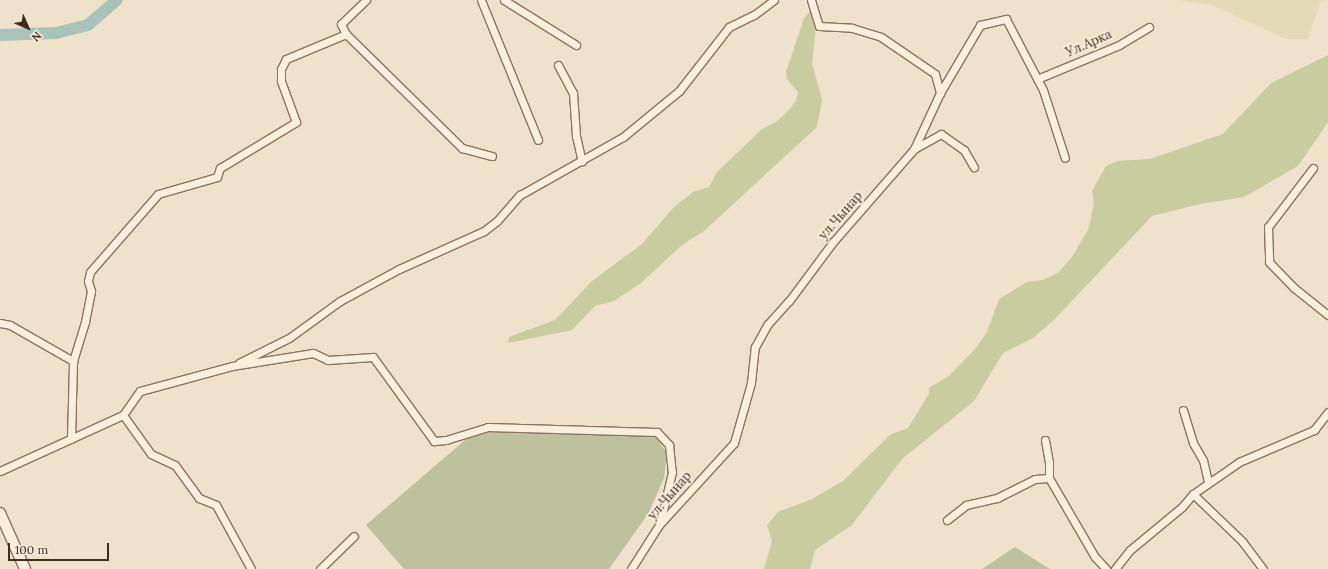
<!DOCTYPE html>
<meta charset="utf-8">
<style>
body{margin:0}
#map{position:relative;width:1328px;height:569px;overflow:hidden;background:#eee2ca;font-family:Lora,serif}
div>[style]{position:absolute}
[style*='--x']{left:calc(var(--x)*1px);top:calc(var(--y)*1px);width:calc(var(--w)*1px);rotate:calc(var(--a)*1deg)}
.farmland>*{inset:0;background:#e3dbb7}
.green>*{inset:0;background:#c8cc9e}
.cemetery>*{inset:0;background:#bec29c}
.river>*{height:12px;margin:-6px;padding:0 6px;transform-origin:6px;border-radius:6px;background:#aac2ba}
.roads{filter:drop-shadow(1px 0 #8a745e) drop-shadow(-1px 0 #8a745e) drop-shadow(0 1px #8a745e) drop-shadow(0 -1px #8a745e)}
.street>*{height:7px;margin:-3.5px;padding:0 3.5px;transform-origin:3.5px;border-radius:3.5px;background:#f8efdd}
.secondary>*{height:10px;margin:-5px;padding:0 5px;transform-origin:5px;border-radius:5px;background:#f8efdd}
span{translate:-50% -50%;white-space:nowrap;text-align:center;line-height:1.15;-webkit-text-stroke:3.5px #f5ecd9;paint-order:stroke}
.street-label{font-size:13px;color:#3b2d21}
.north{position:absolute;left:8px;top:8px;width:40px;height:40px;-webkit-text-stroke:3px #f5ecd9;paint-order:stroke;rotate:135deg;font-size:11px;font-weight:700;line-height:16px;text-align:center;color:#3b2d21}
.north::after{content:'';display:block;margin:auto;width:14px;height:18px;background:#3b2d21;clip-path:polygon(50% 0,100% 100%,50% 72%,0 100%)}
.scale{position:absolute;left:8px;top:543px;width:101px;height:18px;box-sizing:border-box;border:2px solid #3b2d21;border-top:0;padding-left:5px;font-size:12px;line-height:14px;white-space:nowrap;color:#3b2d21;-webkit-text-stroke:3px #f5ecd9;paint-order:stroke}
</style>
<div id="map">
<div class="farmland">
<i style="clip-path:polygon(1174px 0,1326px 0,1320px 2px,1308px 39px,1286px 39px,1212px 5px)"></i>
</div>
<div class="green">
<i style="clip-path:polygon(812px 9px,817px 19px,812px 63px,822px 100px,817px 127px,704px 231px,682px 245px,641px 283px,614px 301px,595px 306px,572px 330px,508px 343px,509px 337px,555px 320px,592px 281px,642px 244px,674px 207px,693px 192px,709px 187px,717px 172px,762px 129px,776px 122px,787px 112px,796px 101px,798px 92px,787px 79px,786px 72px,804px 18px)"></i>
<i style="clip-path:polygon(1328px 55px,1328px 122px,1298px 166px,1244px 197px,1200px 204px,1152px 216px,1053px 321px,1033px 338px,1003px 353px,974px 401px,902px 459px,852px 525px,815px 550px,810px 569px,764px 569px,772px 541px,767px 525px,778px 512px,812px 499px,843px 481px,890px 435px,908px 428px,929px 394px,929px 388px,950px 375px,976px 348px,987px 332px,999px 299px,1027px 282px,1043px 280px,1058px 273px,1072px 257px,1088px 230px,1094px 204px,1092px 191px,1106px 166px,1117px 161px,1150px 159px,1223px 134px,1271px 83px)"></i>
</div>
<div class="cemetery">
<i style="clip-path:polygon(478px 429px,571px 430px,655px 436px,667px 453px,664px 478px,648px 514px,609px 569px,404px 569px,366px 525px)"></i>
<i style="clip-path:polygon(1015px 547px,1050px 569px,982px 569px)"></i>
</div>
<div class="river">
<i style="--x:0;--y:35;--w:56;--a:-2"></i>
<i style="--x:56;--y:33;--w:33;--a:-14"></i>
<i style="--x:88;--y:25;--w:38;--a:-41"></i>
</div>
<div class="roads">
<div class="street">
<i style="--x:481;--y:0;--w:151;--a:67.8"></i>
<i style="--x:504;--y:0;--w:85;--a:32"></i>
<i style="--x:811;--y:0;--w:27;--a:73"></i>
<i style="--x:819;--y:26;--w:33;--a:3"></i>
<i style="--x:852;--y:28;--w:30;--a:17"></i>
<i style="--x:881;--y:37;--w:65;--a:34.4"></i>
<i style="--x:935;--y:74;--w:20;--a:75"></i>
<i style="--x:346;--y:34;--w:11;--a:-117"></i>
<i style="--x:341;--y:24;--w:35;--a:-44"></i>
<i style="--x:558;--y:65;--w:32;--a:62"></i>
<i style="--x:573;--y:93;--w:43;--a:86"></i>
<i style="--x:576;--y:136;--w:26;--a:77"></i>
<i style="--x:1037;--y:79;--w:89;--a:-22.5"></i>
<i style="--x:1119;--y:45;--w:35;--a:-31"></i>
<i style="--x:914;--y:149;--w:31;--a:-29"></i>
<i style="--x:941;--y:134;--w:28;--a:35"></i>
<i style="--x:964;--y:150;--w:20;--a:60"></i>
<i style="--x:1313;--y:168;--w:74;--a:127.3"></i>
<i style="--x:1268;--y:227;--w:35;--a:88"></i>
<i style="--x:1269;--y:262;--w:35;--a:46"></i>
<i style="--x:1293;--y:287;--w:45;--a:38.7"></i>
<i style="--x:0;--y:323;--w:10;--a:11"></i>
<i style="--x:10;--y:325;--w:73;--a:29.7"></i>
<i style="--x:239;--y:363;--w:56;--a:-26.6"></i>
<i style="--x:289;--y:338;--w:63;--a:-36"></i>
<i style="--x:340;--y:301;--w:67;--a:-28.5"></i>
<i style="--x:399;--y:269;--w:93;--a:-24.1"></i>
<i style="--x:484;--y:231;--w:16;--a:-38"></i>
<i style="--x:497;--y:221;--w:35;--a:-49"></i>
<i style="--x:520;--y:195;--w:118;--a:-29.4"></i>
<i style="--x:623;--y:137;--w:72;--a:-39.4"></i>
<i style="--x:679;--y:91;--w:81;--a:-52"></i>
<i style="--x:729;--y:27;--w:28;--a:-26"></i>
<i style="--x:754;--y:15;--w:25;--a:-37"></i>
<i style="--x:1183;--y:410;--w:34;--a:73"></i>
<i style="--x:1193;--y:443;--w:20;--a:60"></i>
<i style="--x:1203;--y:460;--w:23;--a:77"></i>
<i style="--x:123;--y:415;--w:48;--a:54.3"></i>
<i style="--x:151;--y:454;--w:26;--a:25"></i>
<i style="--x:175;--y:465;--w:41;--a:54"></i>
<i style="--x:199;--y:498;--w:18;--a:22"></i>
<i style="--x:216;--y:505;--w:73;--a:61.3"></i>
<i style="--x:71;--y:439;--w:78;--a:-88.5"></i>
<i style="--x:73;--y:361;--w:41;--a:-72.9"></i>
<i style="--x:85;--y:322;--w:32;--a:-79"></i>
<i style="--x:91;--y:291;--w:10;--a:-107"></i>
<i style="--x:88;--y:281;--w:9;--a:-77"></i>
<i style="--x:90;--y:272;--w:103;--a:-48.9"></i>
<i style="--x:158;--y:194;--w:61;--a:-16.1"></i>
<i style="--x:217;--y:177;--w:9;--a:-72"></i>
<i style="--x:220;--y:168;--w:89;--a:-31.2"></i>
<i style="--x:296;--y:122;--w:44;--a:-110.1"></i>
<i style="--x:281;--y:81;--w:12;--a:-90"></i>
<i style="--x:281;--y:69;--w:11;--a:-63"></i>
<i style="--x:286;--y:59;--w:65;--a:-22.6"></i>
<i style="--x:346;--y:34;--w:163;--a:44.5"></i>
<i style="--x:462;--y:148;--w:31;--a:15"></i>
<i style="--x:1045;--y:440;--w:22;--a:80"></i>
<i style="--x:1049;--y:462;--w:16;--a:90"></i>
<i style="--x:1049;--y:478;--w:91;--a:59.8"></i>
<i style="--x:1095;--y:557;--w:16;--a:47"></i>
<i style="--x:0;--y:471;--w:135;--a:-24.5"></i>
<i style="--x:123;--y:415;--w:29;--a:-55"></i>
<i style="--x:140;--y:391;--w:95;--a:-15.2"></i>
<i style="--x:232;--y:366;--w:82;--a:-9.1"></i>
<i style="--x:313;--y:353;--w:17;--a:25"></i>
<i style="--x:328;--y:360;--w:45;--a:-3.8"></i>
<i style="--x:373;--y:357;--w:104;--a:54"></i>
<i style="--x:434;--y:441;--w:12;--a:-5"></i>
<i style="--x:446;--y:440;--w:44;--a:-17.2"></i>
<i style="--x:488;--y:427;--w:169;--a:1.7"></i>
<i style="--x:657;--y:432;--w:18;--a:47"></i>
<i style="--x:669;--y:445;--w:27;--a:84"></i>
<i style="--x:672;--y:472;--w:52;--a:103.2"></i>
<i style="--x:947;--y:520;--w:24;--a:-38"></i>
<i style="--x:966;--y:505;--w:32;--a:-13"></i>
<i style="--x:997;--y:498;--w:42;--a:-26.6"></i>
<i style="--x:1035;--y:479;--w:14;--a:-4"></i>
<i style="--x:320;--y:569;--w:47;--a:-44.1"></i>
<i style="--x:631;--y:569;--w:52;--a:-57.5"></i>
<i style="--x:659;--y:525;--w:111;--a:-47.6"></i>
<i style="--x:734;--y:443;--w:62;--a:-74.2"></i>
<i style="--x:751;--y:383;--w:36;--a:-84"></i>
<i style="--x:755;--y:347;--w:26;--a:-61"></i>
<i style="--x:768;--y:324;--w:31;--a:-48"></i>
<i style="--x:789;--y:301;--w:74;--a:-53.3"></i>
<i style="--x:833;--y:242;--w:123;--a:-48.9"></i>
<i style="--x:914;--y:149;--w:62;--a:-65.1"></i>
<i style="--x:940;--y:93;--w:79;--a:-59.5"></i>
<i style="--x:980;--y:25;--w:27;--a:-13"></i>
<i style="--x:1006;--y:19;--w:80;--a:62.5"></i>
<i style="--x:1043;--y:90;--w:71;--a:72.1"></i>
<i style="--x:1115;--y:569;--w:24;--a:-52"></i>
<i style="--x:1130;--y:550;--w:67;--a:-39.6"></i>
<i style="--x:1182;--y:507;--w:17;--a:-50"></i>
<i style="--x:1263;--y:569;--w:34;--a:-127"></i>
<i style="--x:1243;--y:542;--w:69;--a:-136.2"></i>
<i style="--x:1193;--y:494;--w:56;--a:-34.8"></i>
<i style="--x:1239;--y:462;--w:82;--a:-23.1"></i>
<i style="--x:1314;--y:430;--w:23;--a:-52"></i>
</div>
<div class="secondary">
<i style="--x:0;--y:513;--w:61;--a:65.9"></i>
</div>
</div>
<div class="street-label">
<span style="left:1089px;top:44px;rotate:-24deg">Ул.Арка</span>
<span style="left:841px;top:216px;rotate:-49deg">ул.Чынар</span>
<span style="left:670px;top:496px;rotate:-49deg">ул.Чынар</span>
</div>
<div class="north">N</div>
<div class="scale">100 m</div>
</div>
